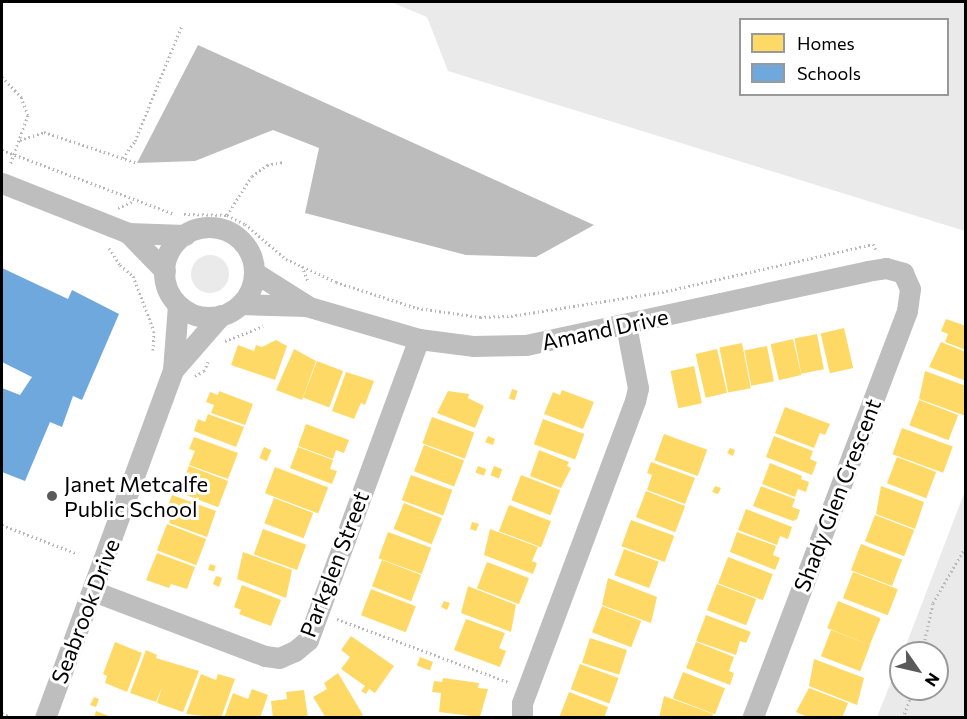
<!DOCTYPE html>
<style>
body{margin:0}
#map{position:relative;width:967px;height:719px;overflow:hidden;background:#fff;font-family:Commissioner,sans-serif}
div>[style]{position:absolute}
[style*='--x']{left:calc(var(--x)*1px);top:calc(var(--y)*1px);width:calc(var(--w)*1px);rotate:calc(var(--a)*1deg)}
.green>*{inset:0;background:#eaeaea}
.round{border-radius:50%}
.water>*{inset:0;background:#bcbcbc}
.homes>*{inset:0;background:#ffd966;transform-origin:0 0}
.schools>*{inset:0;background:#6fa8dc}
.path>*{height:3px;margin-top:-1.5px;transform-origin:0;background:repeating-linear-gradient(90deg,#b8b8b8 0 1.5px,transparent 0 4.5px)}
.minor>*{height:21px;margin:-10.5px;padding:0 10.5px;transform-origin:10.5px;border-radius:10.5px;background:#bebebe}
.minor>.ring{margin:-10.5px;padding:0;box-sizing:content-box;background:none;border:21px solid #bebebe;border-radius:50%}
.dots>*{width:16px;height:16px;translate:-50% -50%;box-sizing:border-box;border:3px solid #fff;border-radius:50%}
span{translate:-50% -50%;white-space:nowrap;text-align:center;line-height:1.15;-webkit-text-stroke:6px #fff;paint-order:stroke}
.street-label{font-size:22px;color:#000}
.poi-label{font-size:22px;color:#000}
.left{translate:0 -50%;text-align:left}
.frame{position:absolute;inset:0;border:3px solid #000;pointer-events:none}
.legend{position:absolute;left:739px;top:18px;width:210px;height:78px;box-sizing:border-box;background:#fff;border:2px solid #999;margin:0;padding:8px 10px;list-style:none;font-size:18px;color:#000}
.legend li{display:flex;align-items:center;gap:12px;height:30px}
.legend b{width:30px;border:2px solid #999}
.north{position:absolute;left:889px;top:641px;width:60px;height:60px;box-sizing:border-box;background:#fff;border:2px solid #999;border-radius:50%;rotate:124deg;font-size:16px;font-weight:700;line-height:24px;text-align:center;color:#000}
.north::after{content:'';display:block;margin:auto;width:21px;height:27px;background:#595959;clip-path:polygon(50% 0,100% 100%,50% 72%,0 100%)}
</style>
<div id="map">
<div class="green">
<i style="clip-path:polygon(evenodd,391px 2px,965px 2px,965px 231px,448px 71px,427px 17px,391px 2px,740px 20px,948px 20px,948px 94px,740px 94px,740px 20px)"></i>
<i class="round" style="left:191px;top:255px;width:38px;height:38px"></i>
<i style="clip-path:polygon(965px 491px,965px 717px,877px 717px,901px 657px,901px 689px,937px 689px,937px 653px,903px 653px)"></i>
</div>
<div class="water">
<i style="clip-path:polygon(198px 45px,594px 225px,536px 257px,466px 255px,305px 213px,319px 148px,273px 130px,195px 161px,137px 163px)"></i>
</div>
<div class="homes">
<i style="clip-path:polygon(946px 319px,966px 326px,966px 350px,945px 342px,948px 334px,941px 331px)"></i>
<i style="left:844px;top:328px;width:41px;height:24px;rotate:77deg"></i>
<i style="left:817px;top:334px;width:36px;height:23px;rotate:79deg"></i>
<i style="left:793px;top:339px;width:37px;height:23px;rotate:77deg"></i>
<i style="clip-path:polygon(276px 340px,287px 346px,275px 380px,231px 365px,238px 345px,254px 351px,256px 345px,262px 347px)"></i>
<i style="clip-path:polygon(941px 342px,966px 352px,966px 381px,929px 367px)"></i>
<i style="left:742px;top:343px;width:46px;height:23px;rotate:79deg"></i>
<i style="left:767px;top:346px;width:36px;height:23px;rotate:79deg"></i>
<i style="clip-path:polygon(294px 349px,316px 361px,302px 400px,276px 390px)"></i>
<i style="left:717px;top:349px;width:45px;height:22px;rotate:77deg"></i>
<i style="left:317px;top:361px;width:28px;height:39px;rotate:21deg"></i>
<i style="left:694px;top:366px;width:38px;height:24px;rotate:78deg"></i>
<i style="clip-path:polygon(925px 371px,966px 386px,966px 416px,919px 399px)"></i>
<i style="clip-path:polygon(346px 372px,374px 381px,365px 405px,361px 403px,354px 419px,332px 411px)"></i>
<i style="left:512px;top:389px;width:6px;height:10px;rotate:18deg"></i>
<i style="clip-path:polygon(562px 390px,594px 402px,583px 429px,544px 414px,553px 392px,560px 395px)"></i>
<i style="clip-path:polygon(219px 391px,253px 404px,245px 425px,211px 413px,214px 405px,206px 402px,210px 392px,218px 395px)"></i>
<i style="clip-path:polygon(448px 391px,469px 394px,468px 398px,484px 406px,475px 428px,437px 413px)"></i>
<i style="left:919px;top:400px;width:42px;height:27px;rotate:21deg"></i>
<i style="clip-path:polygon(785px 407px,830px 424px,825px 435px,820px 433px,814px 448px,775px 433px)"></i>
<i style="clip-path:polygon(208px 414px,244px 427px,236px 447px,194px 431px,198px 419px,205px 422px)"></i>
<i style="left:432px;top:417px;width:45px;height:28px;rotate:20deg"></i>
<i style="left:543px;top:419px;width:44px;height:27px;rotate:20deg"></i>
<i style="clip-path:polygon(306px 424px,349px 440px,344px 453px,336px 450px,333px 459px,298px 446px)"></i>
<i style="left:902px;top:428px;width:54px;height:28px;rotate:20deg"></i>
<i style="left:664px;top:434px;width:46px;height:28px;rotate:20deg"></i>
<i style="clip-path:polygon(488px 436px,495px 439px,493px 445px,485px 442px)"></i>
<i style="clip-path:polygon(774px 436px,813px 451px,810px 459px,817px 462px,812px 475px,766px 457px)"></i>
<i style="clip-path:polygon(194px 437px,238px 453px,228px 479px,189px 465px,195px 451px,189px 449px)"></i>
<i style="left:424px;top:445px;width:43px;height:28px;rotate:21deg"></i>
<i style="left:264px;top:447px;width:8px;height:12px;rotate:23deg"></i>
<i style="clip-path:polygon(298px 447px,333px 460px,330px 469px,337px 471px,332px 484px,290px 468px)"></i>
<i style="clip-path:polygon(730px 448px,735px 450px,733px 456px,727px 453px)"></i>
<i style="clip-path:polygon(539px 450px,569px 462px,567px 466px,571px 468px,561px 488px,530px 476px)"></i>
<i style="left:897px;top:457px;width:42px;height:28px;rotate:21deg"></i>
<i style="clip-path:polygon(651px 462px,695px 478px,685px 504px,647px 490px,652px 475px,647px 473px)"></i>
<i style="clip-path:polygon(770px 463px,802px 476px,801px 479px,809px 482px,806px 492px,798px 489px,795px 497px,762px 484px)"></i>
<i style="left:189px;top:466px;width:42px;height:28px;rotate:21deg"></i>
<i style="left:478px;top:466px;width:9px;height:7px;rotate:21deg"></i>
<i style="left:494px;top:466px;width:9px;height:10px;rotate:21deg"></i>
<i style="left:275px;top:467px;width:57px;height:28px;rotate:21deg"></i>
<i style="left:411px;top:475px;width:44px;height:27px;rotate:20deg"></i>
<i style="left:521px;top:475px;width:42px;height:27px;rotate:21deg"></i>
<i style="clip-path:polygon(715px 486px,721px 488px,718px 494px,712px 492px)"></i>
<i style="clip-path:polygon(761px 486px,795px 499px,792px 507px,800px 510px,797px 519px,793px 521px,753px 506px)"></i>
<i style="clip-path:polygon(881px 486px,924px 502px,915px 529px,876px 514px)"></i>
<i style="left:646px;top:491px;width:42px;height:28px;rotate:21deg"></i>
<i style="clip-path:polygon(172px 495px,216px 511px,207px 537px,169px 523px,173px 508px,168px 506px)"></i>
<i style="left:274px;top:498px;width:42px;height:27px;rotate:21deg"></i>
<i style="left:404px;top:503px;width:41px;height:28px;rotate:22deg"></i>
<i style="left:509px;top:505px;width:45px;height:28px;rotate:21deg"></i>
<i style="clip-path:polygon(746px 509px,792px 527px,788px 539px,780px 536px,777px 545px,738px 530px)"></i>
<i style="left:875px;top:515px;width:42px;height:28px;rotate:21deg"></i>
<i style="left:631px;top:520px;width:46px;height:28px;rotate:20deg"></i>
<i style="clip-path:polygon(472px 522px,479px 524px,476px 531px,470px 529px)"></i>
<i style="left:167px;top:524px;width:42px;height:28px;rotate:21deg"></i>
<i style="left:263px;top:529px;width:46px;height:27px;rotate:20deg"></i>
<i style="clip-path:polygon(490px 529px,538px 547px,532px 561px,537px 563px,533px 574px,484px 555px)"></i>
<i style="left:388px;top:532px;width:46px;height:28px;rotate:20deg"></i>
<i style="clip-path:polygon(737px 532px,776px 546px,773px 555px,780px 558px,775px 570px,730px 552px)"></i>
<i style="left:861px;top:544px;width:44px;height:28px;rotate:21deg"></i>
<i style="left:624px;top:549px;width:37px;height:28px;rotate:20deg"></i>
<i style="clip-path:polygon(243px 552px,292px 570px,286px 598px,237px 579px)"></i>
<i style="clip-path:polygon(157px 553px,195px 567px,187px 589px,171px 584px,169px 588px,146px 580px)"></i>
<i style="left:728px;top:557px;width:48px;height:28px;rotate:21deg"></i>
<i style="left:382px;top:560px;width:42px;height:28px;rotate:21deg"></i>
<i style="left:487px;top:562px;width:45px;height:28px;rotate:21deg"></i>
<i style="left:210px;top:564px;width:6px;height:6px;rotate:18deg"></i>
<i style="left:853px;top:572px;width:48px;height:28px;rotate:21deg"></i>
<i style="clip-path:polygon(216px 576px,222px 578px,219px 587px,213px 584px)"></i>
<i style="clip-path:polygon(608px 578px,657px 597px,651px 623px,602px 605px)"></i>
<i style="left:717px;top:584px;width:42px;height:28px;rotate:21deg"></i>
<i style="clip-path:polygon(242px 585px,281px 600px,271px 626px,239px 614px,241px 610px,234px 607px)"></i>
<i style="clip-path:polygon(468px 586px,516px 605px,511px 632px,461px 613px)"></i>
<i style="left:371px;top:589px;width:48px;height:28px;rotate:21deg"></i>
<i style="clip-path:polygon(444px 601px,450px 603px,447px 610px,441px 607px)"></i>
<i style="left:838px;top:601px;width:46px;height:29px;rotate:22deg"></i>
<i style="left:602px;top:606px;width:42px;height:28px;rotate:21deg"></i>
<i style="clip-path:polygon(706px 615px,751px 632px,746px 643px,740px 641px,736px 655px,696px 641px)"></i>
<i style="clip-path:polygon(466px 619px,505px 633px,499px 648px,506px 651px,500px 667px,454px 650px)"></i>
<i style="left:831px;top:630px;width:42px;height:28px;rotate:21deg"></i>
<i style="clip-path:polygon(351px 636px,394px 666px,375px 693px,369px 689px,366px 694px,361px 691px,365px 686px,341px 669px,350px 657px,341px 650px)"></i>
<i style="left:590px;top:638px;width:39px;height:26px;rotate:18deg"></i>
<i style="clip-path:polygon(115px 642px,142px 653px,127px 692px,105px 683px,107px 676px,103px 674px)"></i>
<i style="clip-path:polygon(696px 642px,734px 657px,729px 671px,734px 673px,730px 685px,686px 668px)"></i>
<i style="clip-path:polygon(146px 650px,157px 655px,156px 658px,199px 671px,183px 712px,157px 703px,162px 687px,156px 702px,130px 693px)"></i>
<i style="left:420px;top:657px;width:14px;height:9px;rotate:21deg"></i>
<i style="clip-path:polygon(814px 659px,864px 678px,857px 705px,809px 686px)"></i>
<i style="left:580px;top:664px;width:41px;height:27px;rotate:20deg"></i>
<i style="left:683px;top:672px;width:45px;height:28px;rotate:21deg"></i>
<i style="clip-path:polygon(338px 673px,363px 715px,359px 718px,326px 718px,313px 697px,327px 689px,324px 683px)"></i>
<i style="clip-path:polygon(201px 674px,216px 680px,218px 674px,235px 679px,221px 718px,186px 714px)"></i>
<i style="clip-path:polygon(443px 678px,479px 683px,478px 688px,488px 689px,480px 717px,439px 712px,441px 693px,432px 692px,434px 681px,442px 682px)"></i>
<i style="clip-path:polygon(809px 688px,848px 703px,842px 718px,810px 718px,796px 712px)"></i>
<i style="clip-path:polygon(252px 689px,268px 695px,260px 718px,224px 718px,233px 693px,248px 699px)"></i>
<i style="clip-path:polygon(304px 690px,308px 718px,273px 718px,271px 701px,287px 699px,286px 692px)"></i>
<i style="clip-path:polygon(569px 692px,608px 707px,604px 718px,559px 718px)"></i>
<i style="clip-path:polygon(664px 696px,713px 714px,712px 718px,659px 718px)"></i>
<i style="clip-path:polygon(94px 697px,99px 699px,96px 707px,90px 705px)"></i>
<i style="clip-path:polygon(96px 711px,111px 717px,111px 718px,94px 718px)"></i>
</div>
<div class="schools">
<i style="clip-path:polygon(2px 268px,68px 299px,72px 290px,119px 314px,82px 400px,73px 396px,62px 427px,50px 422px,25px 481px,2px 472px,2px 388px,20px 395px,32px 377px,2px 362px)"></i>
</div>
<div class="path">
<i style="--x:2;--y:77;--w:28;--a:46"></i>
<i style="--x:21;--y:97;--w:19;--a:69"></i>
<i style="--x:28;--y:115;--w:53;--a:109.8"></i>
<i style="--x:20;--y:140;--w:25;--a:-18"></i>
<i style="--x:44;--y:132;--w:98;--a:18.4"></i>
<i style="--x:2;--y:150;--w:184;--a:20.4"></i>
<i style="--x:123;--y:158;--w:21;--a:-55"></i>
<i style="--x:135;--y:141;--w:125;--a:-67.9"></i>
<i style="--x:118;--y:208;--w:17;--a:-24"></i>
<i style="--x:184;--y:214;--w:43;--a:1.3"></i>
<i style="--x:227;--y:215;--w:20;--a:27"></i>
<i style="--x:245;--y:224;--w:54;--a:40.5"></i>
<i style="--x:286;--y:259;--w:55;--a:24.7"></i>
<i style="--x:336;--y:282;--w:85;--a:17.8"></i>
<i style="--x:417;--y:308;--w:64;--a:8.1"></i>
<i style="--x:480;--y:317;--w:31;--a:-2"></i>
<i style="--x:511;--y:316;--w:153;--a:-9"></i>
<i style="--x:662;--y:292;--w:216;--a:-12.8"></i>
<i style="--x:873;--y:244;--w:7;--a:63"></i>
<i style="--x:227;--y:215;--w:46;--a:-57.3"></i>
<i style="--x:252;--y:176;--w:19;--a:-36"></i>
<i style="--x:267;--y:165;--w:17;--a:-10"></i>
<i style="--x:109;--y:248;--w:20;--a:57"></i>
<i style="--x:120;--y:265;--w:17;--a:40"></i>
<i style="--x:133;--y:276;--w:59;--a:69.1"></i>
<i style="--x:154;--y:331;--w:19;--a:93"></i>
<i style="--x:302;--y:266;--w:17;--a:69"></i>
<i style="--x:225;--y:341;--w:41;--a:-21.5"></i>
<i style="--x:195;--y:376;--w:10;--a:-29"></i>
<i style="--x:204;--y:371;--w:10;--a:-66"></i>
<i style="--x:2;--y:525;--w:81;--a:20.9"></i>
<i style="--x:337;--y:619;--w:182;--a:20.2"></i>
<i style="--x:922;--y:653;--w:51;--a:-77.6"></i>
<i style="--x:933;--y:603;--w:66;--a:-59.9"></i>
<i style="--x:2;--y:713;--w:12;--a:24"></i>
<i style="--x:903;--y:718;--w:31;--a:-71"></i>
</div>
<div class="minor">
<i style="--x:2;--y:183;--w:136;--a:21.6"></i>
<i style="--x:128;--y:233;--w:57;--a:2"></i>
<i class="ring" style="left:164px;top:227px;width:69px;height:69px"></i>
<i style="--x:128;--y:233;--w:53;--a:45.8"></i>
<i style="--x:254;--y:272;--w:62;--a:32.4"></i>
<i style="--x:241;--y:304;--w:65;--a:1.8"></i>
<i style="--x:306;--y:306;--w:118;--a:16.3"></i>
<i style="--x:419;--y:339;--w:54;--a:7.4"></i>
<i style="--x:473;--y:346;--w:53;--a:-1.1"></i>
<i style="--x:526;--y:345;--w:349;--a:-12.2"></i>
<i style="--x:867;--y:271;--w:19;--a:-9"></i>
<i style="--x:886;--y:268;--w:18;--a:16"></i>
<i style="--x:903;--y:273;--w:17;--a:66"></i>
<i style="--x:910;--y:289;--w:22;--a:98"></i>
<i style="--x:907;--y:311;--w:436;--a:110.8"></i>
<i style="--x:173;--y:370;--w:73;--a:-48.9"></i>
<i style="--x:93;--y:591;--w:184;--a:20.7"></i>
<i style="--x:265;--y:656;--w:14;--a:8"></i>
<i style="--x:279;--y:658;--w:17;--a:-24"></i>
<i style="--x:295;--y:651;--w:17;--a:-40"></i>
<i style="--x:308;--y:640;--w:321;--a:-69.8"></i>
<i style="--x:45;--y:718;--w:371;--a:-69.8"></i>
<i style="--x:173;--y:370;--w:65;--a:-85.6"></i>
<i style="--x:522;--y:718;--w:15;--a:-90"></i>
<i style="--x:522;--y:703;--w:322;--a:-69.5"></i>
<i style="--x:635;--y:401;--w:13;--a:-77"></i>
<i style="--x:638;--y:388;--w:64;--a:-100.8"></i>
</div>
<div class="dots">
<i style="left:52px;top:496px;background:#595959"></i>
</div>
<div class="street-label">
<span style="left:605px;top:329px;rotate:-12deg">Amand Drive</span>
<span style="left:837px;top:495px;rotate:-69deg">Shady Glen Crescent</span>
<span style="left:334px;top:564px;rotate:-69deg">Parkglen Street</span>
<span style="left:85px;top:611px;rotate:-69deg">Seabrook Drive</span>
</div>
<div class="poi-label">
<span class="left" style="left:64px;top:496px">Janet Metcalfe<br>Public School</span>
</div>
<div class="frame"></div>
<ul class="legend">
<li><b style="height:16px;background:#ffd966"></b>Homes</li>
<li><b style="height:16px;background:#6fa8dc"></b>Schools</li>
</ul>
<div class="north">N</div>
</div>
